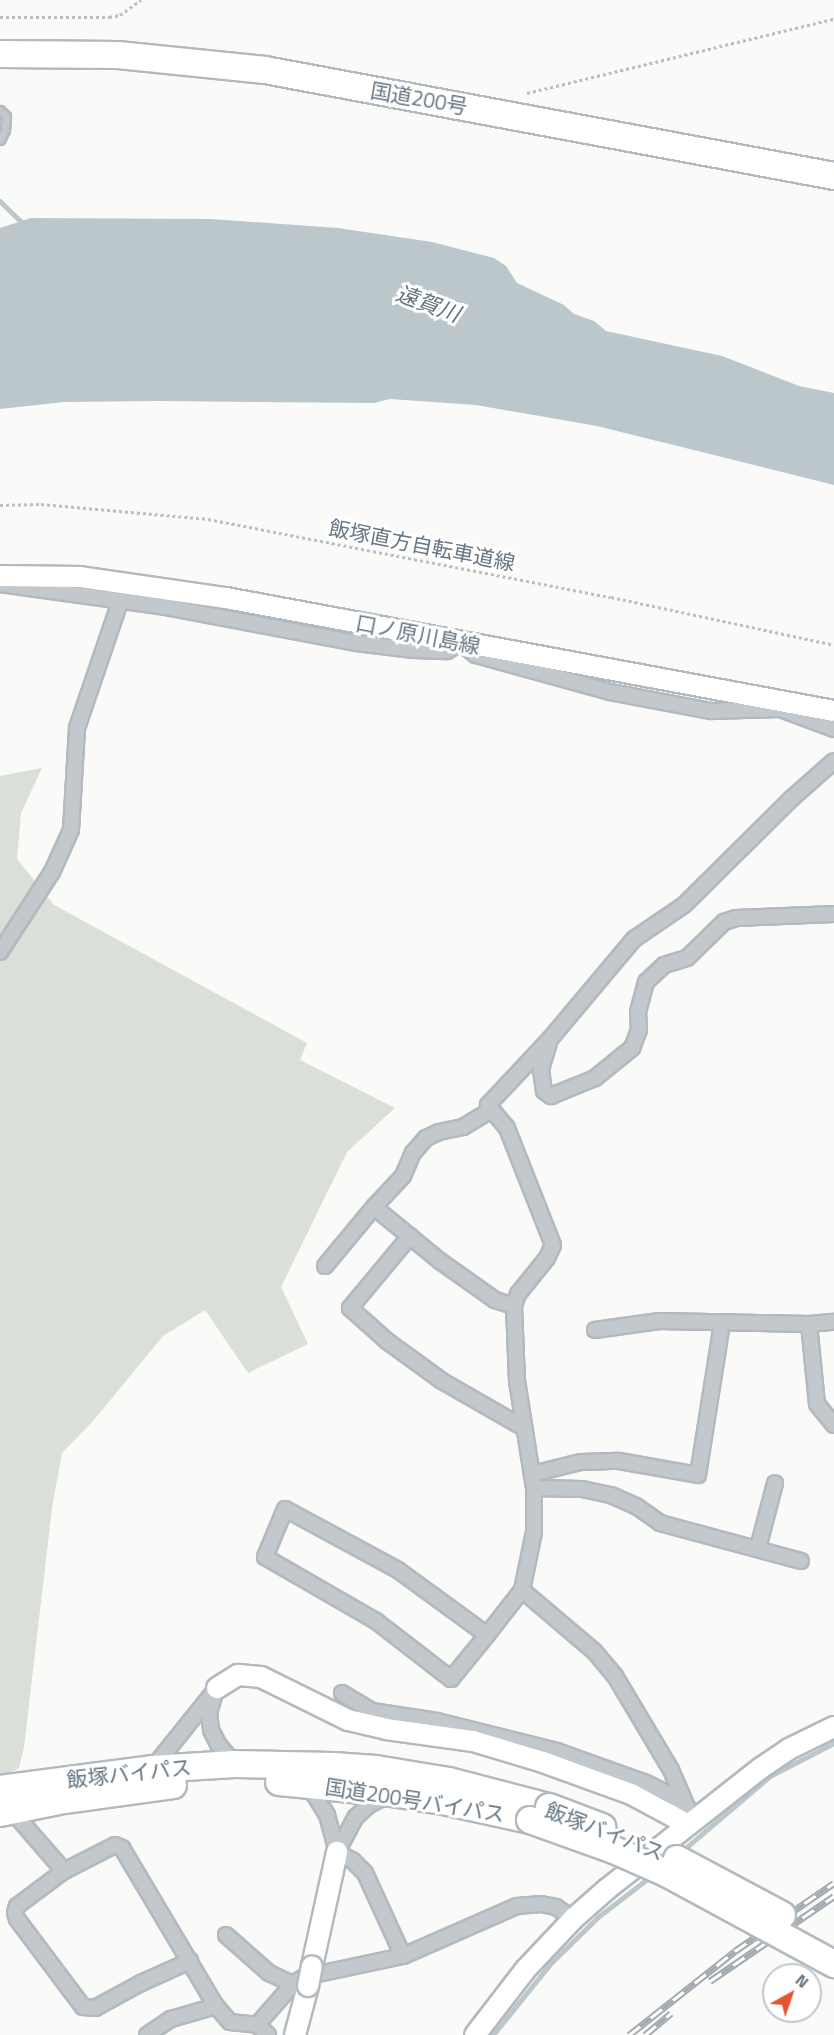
<!DOCTYPE html>
<meta charset="utf-8">
<style>
body{margin:0}
#map{position:relative;width:834px;height:2035px;overflow:hidden;background:#fafaf8;font-family:"Titillium Web","Noto Sans JP",sans-serif}
div>[style]{position:absolute}
[style*='--x']{left:calc(var(--x)*1px);top:calc(var(--y)*1px);width:calc(var(--w)*1px);rotate:calc(var(--a)*1deg)}
.green>*{inset:0;background:#dadfd7}
.water>*{inset:0;background:#bbc7cb}
.stream>*{height:4.5px;margin:-2.25px;padding:0 2.25px;transform-origin:2.25px;border-radius:2.25px;background:#bbc7cb}
.path>*{height:3px;margin-top:-1.5px;transform-origin:0;background:repeating-linear-gradient(90deg,#bbbfc2 0 3px,transparent 0 6px)}
.roads{filter:drop-shadow(2px 0 #b3babf) drop-shadow(-2px 0 #b3babf) drop-shadow(0 2px #b3babf) drop-shadow(0 -2px #b3babf)}
.lane>*{height:7px;margin:-3.5px;padding:0 3.5px;transform-origin:3.5px;border-radius:3.5px;background:#c3c8cc}
.street>*{height:14px;margin:-7px;padding:0 7px;transform-origin:7px;border-radius:7px;background:#c3c8cc}
.secondary>*{height:20px;margin:-10px;padding:0 10px;transform-origin:10px;border-radius:10px;background:#fff}
.highway>*{height:26px;margin:-13px;padding:0 13px;transform-origin:13px;border-radius:13px;background:#fff}
.rail>*{height:7px;margin-top:-3.5px;transform-origin:0;background:repeating-linear-gradient(90deg,#fff 0 14px,#a2aab0 0 28px);box-sizing:border-box;border-block:2px solid #a2aab0}
.bridges{filter:drop-shadow(2px 0 #b3babf) drop-shadow(-2px 0 #b3babf) drop-shadow(0 2px #b3babf) drop-shadow(0 -2px #b3babf)}
.secondary-bridge>*{height:20px;margin:-10px;padding:0 10px;transform-origin:10px;border-radius:10px;background:#fff}
.highway-bridge>*{height:26px;margin:-13px;padding:0 13px;transform-origin:13px;border-radius:13px;background:#fff}
span{translate:-50% -50%;white-space:nowrap;text-align:center;line-height:1.15;-webkit-text-stroke:6px #fff;paint-order:stroke}
.street-label{font-size:21px;color:#657683}
.water-label{font-size:22px;color:#60757c;font-style:italic}
.north{position:absolute;left:762px;top:1963px;width:60px;height:60px;box-sizing:border-box;background:#fff;border:2px solid #c1c8cd;border-radius:50%;rotate:40deg;font-size:16px;font-weight:700;line-height:24px;text-align:center;color:#657683}
.north::after{content:'';display:block;margin:auto;width:21px;height:27px;background:#e4572e;clip-path:polygon(50% 0,100% 100%,50% 72%,0 100%)}
</style>
<div id="map">
<div class="green">
<i style="clip-path:polygon(42px 768px,21px 813px,17px 859px,54px 905px,307px 1043px,300px 1060px,395px 1108px,347px 1152px,281px 1287px,308px 1344px,248px 1373px,205px 1310px,163px 1336px,93px 1421px,62px 1453px,52px 1508px,24px 1747px,19px 1768px,0 1778px,0 776px)"></i>
</div>
<div class="water">
<i style="clip-path:polygon(31px 218px,211px 219px,338px 228px,432px 242px,494px 258px,506px 266px,517px 283px,564px 305px,574px 314px,594px 321px,606px 331px,722px 356px,799px 386px,834px 393px,834px 485px,597px 426px,476px 405px,390px 399px,374px 403px,159px 401px,64px 402px,0 409px,0 228px)"></i>
</div>
<div class="stream">
<i style="--x:0;--y:201;--w:33;--a:44"></i>
<i style="--x:681;--y:1852;--w:117;--a:-40.5"></i>
<i style="--x:770;--y:1776;--w:72;--a:-27.3"></i>
<i style="--x:493;--y:2035;--w:91;--a:-51.2"></i>
<i style="--x:550;--y:1964;--w:67;--a:-44.4"></i>
<i style="--x:598;--y:1917;--w:67;--a:-37.7"></i>
</div>
<div class="path">
<i style="--x:0;--y:17;--w:109;--a:0"></i>
<i style="--x:109;--y:17;--w:11;--a:-10"></i>
<i style="--x:120;--y:15;--w:26;--a:-36"></i>
<i style="--x:527;--y:93;--w:316;--a:-13.6"></i>
<i style="--x:0;--y:505;--w:41;--a:-1.4"></i>
<i style="--x:41;--y:504;--w:168;--a:5.1"></i>
<i style="--x:208;--y:519;--w:410;--a:11"></i>
<i style="--x:611;--y:597;--w:228;--a:12.1"></i>
</div>
<div class="roads">
<div class="lane">
<i style="--x:0;--y:110;--w:8;--a:45"></i>
<i style="--x:6;--y:116;--w:14;--a:94"></i>
<i style="--x:5;--y:130;--w:11;--a:117"></i>
</div>
<div class="street">
<i style="--x:0;--y:584;--w:168;--a:7.9"></i>
<i style="--x:166;--y:607;--w:193;--a:10.7"></i>
<i style="--x:356;--y:643;--w:58;--a:6.9"></i>
<i style="--x:414;--y:650;--w:33;--a:2"></i>
<i style="--x:447;--y:651;--w:16;--a:-30"></i>
<i style="--x:461;--y:643;--w:19;--a:39"></i>
<i style="--x:476;--y:655;--w:139;--a:15.4"></i>
<i style="--x:610;--y:692;--w:103;--a:10.7"></i>
<i style="--x:711;--y:711;--w:69;--a:-1.7"></i>
<i style="--x:780;--y:709;--w:58;--a:20.3"></i>
<i style="--x:0;--y:952;--w:95;--a:-57"></i>
<i style="--x:52;--y:872;--w:46;--a:-65.7"></i>
<i style="--x:71;--y:830;--w:102;--a:-86.6"></i>
<i style="--x:77;--y:728;--w:133;--a:-71.2"></i>
<i style="--x:549;--y:1043;--w:28;--a:107"></i>
<i style="--x:541;--y:1070;--w:21;--a:82"></i>
<i style="--x:544;--y:1091;--w:9;--a:36"></i>
<i style="--x:551;--y:1096;--w:48;--a:-22.2"></i>
<i style="--x:595;--y:1078;--w:48;--a:-39"></i>
<i style="--x:632;--y:1048;--w:19;--a:-69"></i>
<i style="--x:639;--y:1030;--w:18;--a:-93"></i>
<i style="--x:638;--y:1012;--w:31;--a:-75"></i>
<i style="--x:646;--y:982;--w:25;--a:-43"></i>
<i style="--x:664;--y:965;--w:24;--a:-17"></i>
<i style="--x:687;--y:958;--w:52;--a:-44.2"></i>
<i style="--x:724;--y:922;--w:13;--a:-18"></i>
<i style="--x:736;--y:918;--w:98;--a:-2.3"></i>
<i style="--x:374;--y:1207;--w:85;--a:39.3"></i>
<i style="--x:440;--y:1261;--w:67;--a:35.3"></i>
<i style="--x:495;--y:1300;--w:20;--a:18"></i>
<i style="--x:410;--y:1236;--w:94;--a:129.8"></i>
<i style="--x:350;--y:1308;--w:50;--a:41.7"></i>
<i style="--x:387;--y:1341;--w:68;--a:36"></i>
<i style="--x:442;--y:1381;--w:95;--a:29.8"></i>
<i style="--x:325;--y:1266;--w:77;--a:-50.3"></i>
<i style="--x:374;--y:1207;--w:42;--a:-46.9"></i>
<i style="--x:403;--y:1176;--w:25;--a:-67"></i>
<i style="--x:413;--y:1153;--w:20;--a:-49"></i>
<i style="--x:426;--y:1138;--w:14;--a:-25"></i>
<i style="--x:439;--y:1132;--w:25;--a:-12"></i>
<i style="--x:463;--y:1127;--w:33;--a:-31"></i>
<i style="--x:809;--y:1324;--w:25;--a:-5"></i>
<i style="--x:595;--y:1330;--w:65;--a:-8"></i>
<i style="--x:659;--y:1321;--w:150;--a:1.1"></i>
<i style="--x:809;--y:1324;--w:80;--a:84.3"></i>
<i style="--x:817;--y:1404;--w:27;--a:51"></i>
<i style="--x:532;--y:1474;--w:50;--a:-13.8"></i>
<i style="--x:581;--y:1462;--w:38;--a:-2"></i>
<i style="--x:619;--y:1461;--w:80;--a:10"></i>
<i style="--x:698;--y:1475;--w:154;--a:-81"></i>
<i style="--x:534;--y:1488;--w:48;--a:1.2"></i>
<i style="--x:582;--y:1489;--w:30;--a:12"></i>
<i style="--x:611;--y:1495;--w:27;--a:24"></i>
<i style="--x:636;--y:1506;--w:29;--a:35"></i>
<i style="--x:660;--y:1523;--w:146;--a:15.1"></i>
<i style="--x:758;--y:1548;--w:67;--a:-75.3"></i>
<i style="--x:522;--y:1590;--w:94;--a:40.3"></i>
<i style="--x:594;--y:1651;--w:33;--a:50"></i>
<i style="--x:615;--y:1676;--w:109;--a:59.2"></i>
<i style="--x:671;--y:1770;--w:40;--a:66.6"></i>
<i style="--x:487;--y:1635;--w:110;--a:-143.9"></i>
<i style="--x:398;--y:1570;--w:128;--a:-151.6"></i>
<i style="--x:285;--y:1509;--w:52;--a:112.6"></i>
<i style="--x:265;--y:1557;--w:128;--a:30"></i>
<i style="--x:376;--y:1621;--w:95;--a:37.7"></i>
<i style="--x:451;--y:1679;--w:57;--a:-50.7"></i>
<i style="--x:487;--y:1635;--w:57;--a:-52.1"></i>
<i style="--x:522;--y:1590;--w:59;--a:-78.3"></i>
<i style="--x:534;--y:1532;--w:44;--a:-90"></i>
<i style="--x:534;--y:1488;--w:108;--a:-99"></i>
<i style="--x:517;--y:1381;--w:75;--a:-92.3"></i>
<i style="--x:514;--y:1306;--w:13;--a:-72"></i>
<i style="--x:518;--y:1294;--w:46;--a:-51.1"></i>
<i style="--x:547;--y:1258;--w:14;--a:-65"></i>
<i style="--x:553;--y:1245;--w:126;--a:-111.5"></i>
<i style="--x:507;--y:1128;--w:30;--a:-130"></i>
<i style="--x:488;--y:1105;--w:91;--a:-46.8"></i>
<i style="--x:550;--y:1039;--w:131;--a:-50"></i>
<i style="--x:634;--y:939;--w:60;--a:-34.2"></i>
<i style="--x:684;--y:905;--w:151;--a:-44.7"></i>
<i style="--x:791;--y:799;--w:57;--a:-41.5"></i>
<i style="--x:342;--y:1693;--w:35;--a:31"></i>
<i style="--x:372;--y:1711;--w:66;--a:8.7"></i>
<i style="--x:437;--y:1721;--w:124;--a:14"></i>
<i style="--x:557;--y:1751;--w:95;--a:19.8"></i>
<i style="--x:646;--y:1783;--w:28;--a:26"></i>
<i style="--x:671;--y:1795;--w:20;--a:37"></i>
<i style="--x:214;--y:1696;--w:18;--a:106"></i>
<i style="--x:209;--y:1713;--w:17;--a:83"></i>
<i style="--x:211;--y:1730;--w:16;--a:63"></i>
<i style="--x:218;--y:1744;--w:26;--a:50"></i>
<i style="--x:152;--y:1769;--w:104;--a:-51.3"></i>
<i style="--x:305;--y:1786;--w:12;--a:42"></i>
<i style="--x:314;--y:1794;--w:25;--a:58"></i>
<i style="--x:327;--y:1815;--w:38;--a:75"></i>
<i style="--x:337;--y:1852;--w:18;--a:29"></i>
<i style="--x:353;--y:1861;--w:17;--a:45"></i>
<i style="--x:365;--y:1873;--w:91;--a:65.4"></i>
<i style="--x:11;--y:1810;--w:81;--a:49"></i>
<i style="--x:64;--y:1871;--w:59;--a:143.3"></i>
<i style="--x:17;--y:1906;--w:7;--a:106"></i>
<i style="--x:15;--y:1913;--w:6;--a:72"></i>
<i style="--x:17;--y:1919;--w:110;--a:53.1"></i>
<i style="--x:83;--y:2007;--w:12;--a:5"></i>
<i style="--x:95;--y:2008;--w:52;--a:-28.5"></i>
<i style="--x:141;--y:1983;--w:54;--a:-24.2"></i>
<i style="--x:337;--y:1852;--w:40;--a:-62"></i>
<i style="--x:356;--y:1817;--w:18;--a:-43"></i>
<i style="--x:369;--y:1805;--w:19;--a:-28"></i>
<i style="--x:64;--y:1871;--w:57;--a:-27"></i>
<i style="--x:115;--y:1845;--w:8;--a:23"></i>
<i style="--x:122;--y:1848;--w:184;--a:59.3"></i>
<i style="--x:216;--y:2006;--w:21;--a:49"></i>
<i style="--x:230;--y:2022;--w:27;--a:6"></i>
<i style="--x:257;--y:2025;--w:15;--a:42"></i>
<i style="--x:226;--y:1935;--w:57;--a:41.5"></i>
<i style="--x:269;--y:1973;--w:26;--a:25"></i>
<i style="--x:257;--y:2025;--w:55;--a:-48.7"></i>
<i style="--x:293;--y:1984;--w:13;--a:-32"></i>
<i style="--x:304;--y:1977;--w:101;--a:-12"></i>
<i style="--x:403;--y:1956;--w:124;--a:-23.7"></i>
<i style="--x:517;--y:1906;--w:24;--a:-5"></i>
<i style="--x:541;--y:1904;--w:15;--a:11"></i>
<i style="--x:556;--y:1907;--w:21;--a:35"></i>
<i style="--x:147;--y:2035;--w:29;--a:-34"></i>
<i style="--x:171;--y:2019;--w:47;--a:-16.1"></i>
</div>
<div class="secondary">
<i style="--x:0;--y:576;--w:80;--a:0.7"></i>
<i style="--x:80;--y:577;--w:148;--a:8.2"></i>
<i style="--x:226;--y:598;--w:618;--a:10.53"></i>
<i style="--x:217;--y:1688;--w:25;--a:-32"></i>
<i style="--x:238;--y:1675;--w:23;--a:5"></i>
<i style="--x:261;--y:1677;--w:97;--a:26.3"></i>
<i style="--x:348;--y:1720;--w:39;--a:13"></i>
<i style="--x:386;--y:1729;--w:88;--a:7.9"></i>
<i style="--x:473;--y:1741;--w:73;--a:16.7"></i>
<i style="--x:543;--y:1762;--w:94;--a:20"></i>
<i style="--x:631;--y:1794;--w:64;--a:28.2"></i>
<i style="--x:312;--y:1966;--w:117;--a:-77.6"></i>
<i style="--x:295;--y:2035;--w:51;--a:-75.1"></i>
<i style="--x:475;--y:2035;--w:82;--a:-52.4"></i>
<i style="--x:525;--y:1970;--w:70;--a:-46.7"></i>
<i style="--x:573;--y:1919;--w:45;--a:-41.4"></i>
<i style="--x:607;--y:1889;--w:196;--a:-38.2"></i>
<i style="--x:761;--y:1768;--w:34;--a:-34"></i>
<i style="--x:789;--y:1749;--w:50;--a:-26.1"></i>
</div>
<div class="highway">
<i style="--x:0;--y:54;--w:118;--a:0.5"></i>
<i style="--x:118;--y:55;--w:148;--a:5.8"></i>
<i style="--x:265;--y:70;--w:579;--a:10.55"></i>
<i style="--x:279;--y:1782;--w:114;--a:5.6"></i>
<i style="--x:392;--y:1793;--w:57;--a:9.1"></i>
<i style="--x:448;--y:1802;--w:84;--a:12.4"></i>
<i style="--x:0;--y:1789;--w:153;--a:-7.5"></i>
<i style="--x:152;--y:1769;--w:83;--a:-3.4"></i>
<i style="--x:235;--y:1764;--w:98;--a:1.2"></i>
<i style="--x:333;--y:1766;--w:43;--a:4"></i>
<i style="--x:376;--y:1769;--w:74;--a:9.3"></i>
<i style="--x:449;--y:1781;--w:103;--a:14.6"></i>
<i style="--x:0;--y:1813;--w:65;--a:-11.5"></i>
<i style="--x:64;--y:1800;--w:110;--a:-7.8"></i>
</div>
</div>
<div class="rail">
<i style="--x:710;--y:1981;--w:150;--a:-34.4"></i>
<i style="--x:629;--y:2035;--w:135;--a:-38.4"></i>
<i style="--x:735;--y:1951;--w:120;--a:-34.5"></i>
<i style="--x:645;--y:2035;--w:34;--a:-40"></i>
</div>
<div class="bridges">
<div class="secondary-bridge">
<i style="--x:308;--y:1986;--w:20;--a:-79"></i>
</div>
<div class="highway-bridge">
<i style="--x:549;--y:1807;--w:57;--a:20.7"></i>
<i style="--x:530;--y:1820;--w:89;--a:19.7"></i>
<i style="--x:614;--y:1850;--w:59;--a:24"></i>
<i style="--x:668;--y:1874;--w:189;--a:28.5"></i>
<i style="--x:677;--y:1859;--w:119;--a:28.1"></i>
</div>
</div>
<div class="street-label">
<span style="left:419px;top:98px;rotate:10deg">国道200号</span>
<span style="left:422px;top:545px;rotate:11deg">飯塚直方自転車道線</span>
<span style="left:418px;top:634px;rotate:11deg">口ノ原川島線</span>
<span style="left:129px;top:1773px;rotate:-6deg">飯塚バイパス</span>
<span style="left:415px;top:1800px;rotate:9deg">国道200号バイパス</span>
<span style="left:605px;top:1831px;rotate:21deg">飯塚バイパス</span>
</div>
<div class="water-label">
<span style="left:428px;top:304px;rotate:20deg">遠賀川</span>
</div>
<div class="north">N</div>
</div>
